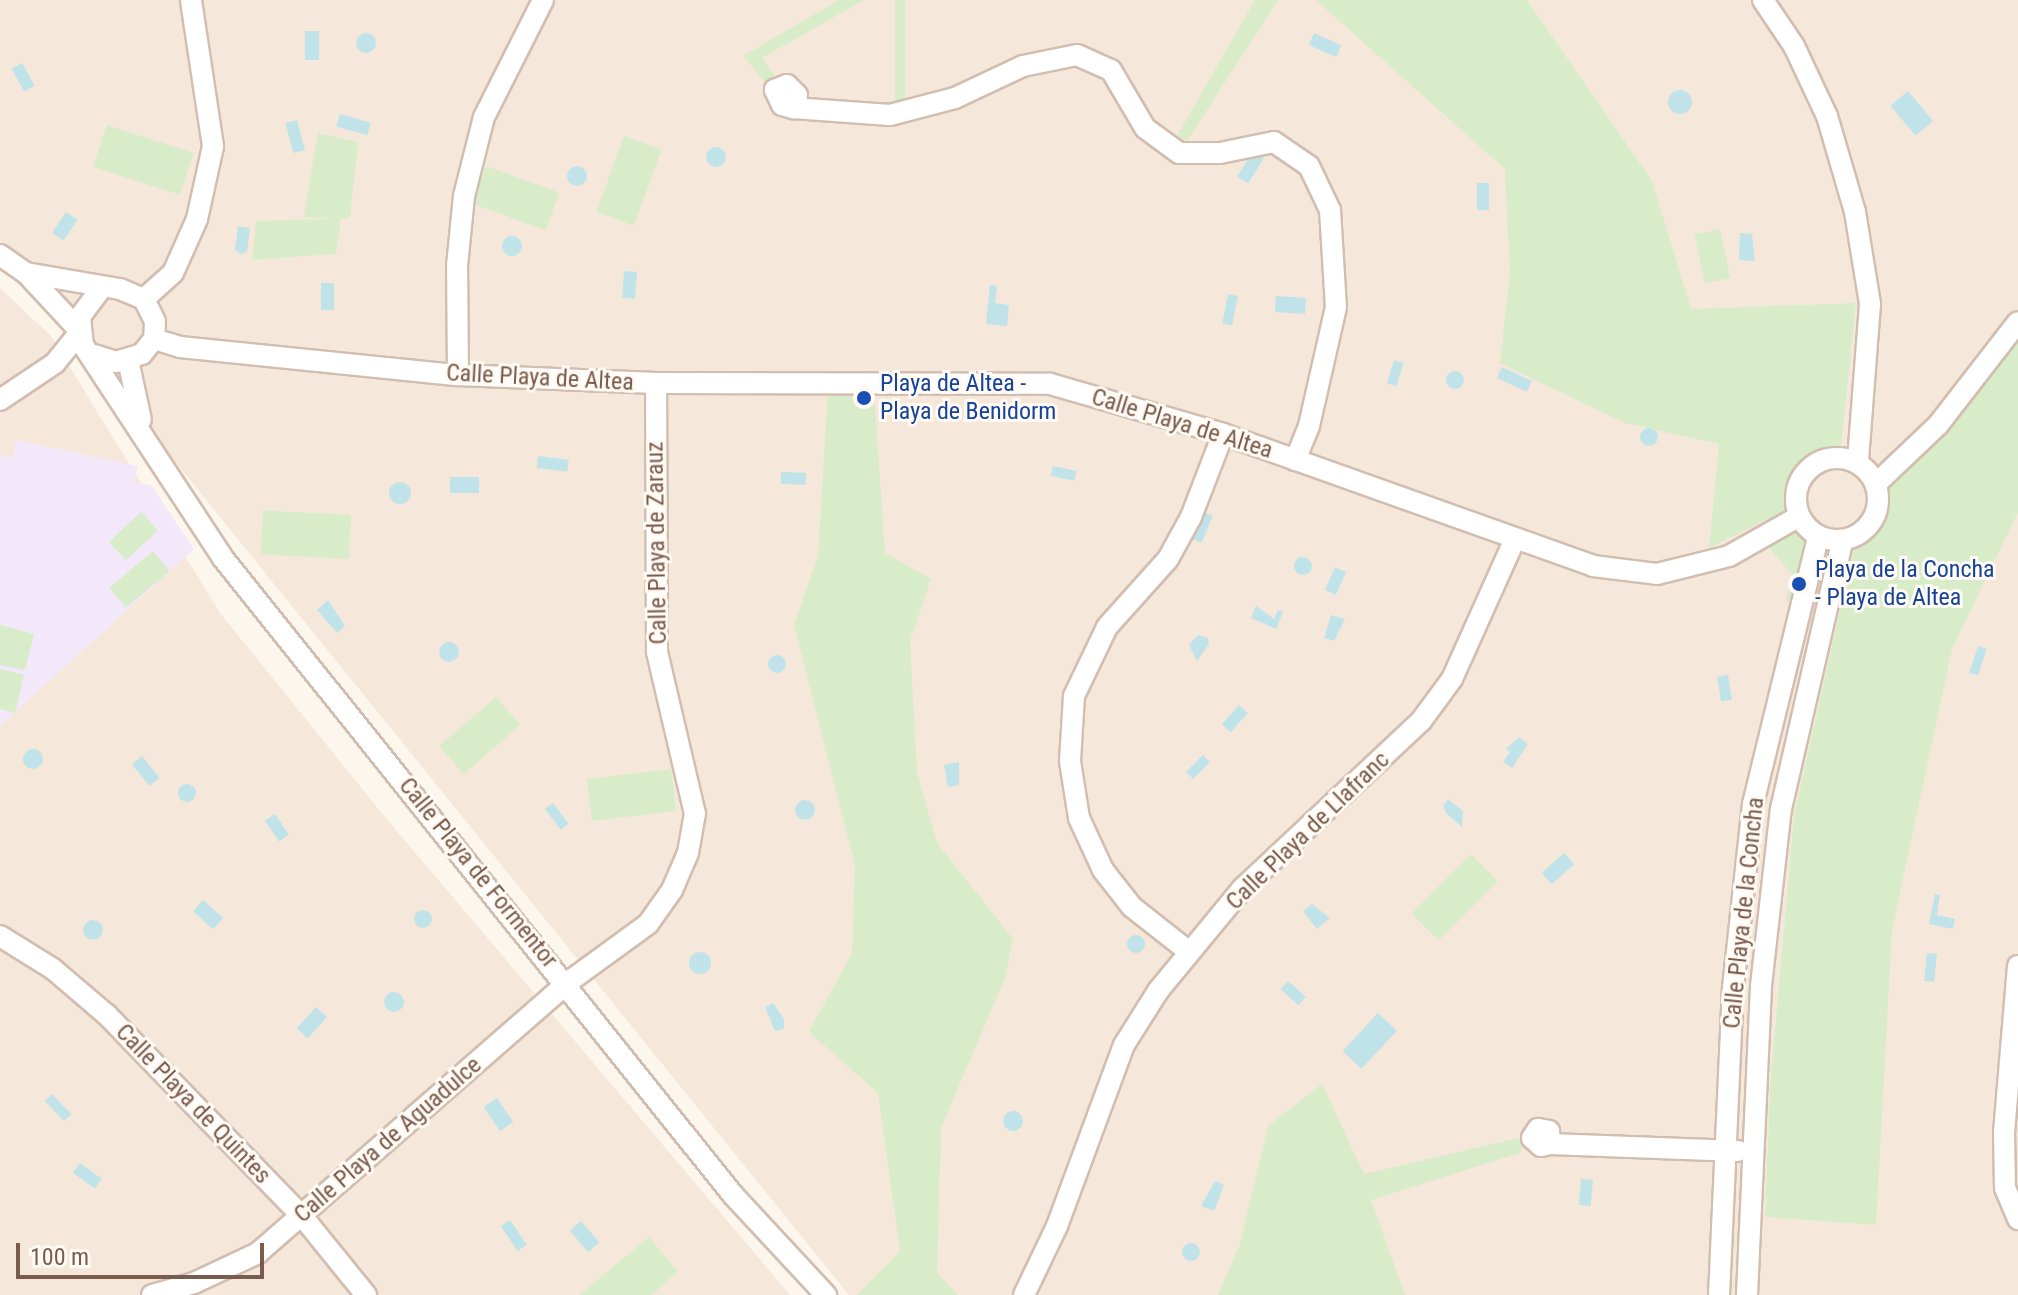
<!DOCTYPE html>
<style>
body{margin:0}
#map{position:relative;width:2018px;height:1295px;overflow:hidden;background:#fdf6ec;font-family:"Roboto Condensed",sans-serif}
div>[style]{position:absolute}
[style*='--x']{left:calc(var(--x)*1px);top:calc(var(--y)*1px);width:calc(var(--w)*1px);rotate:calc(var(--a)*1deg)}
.residential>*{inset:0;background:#f5e8da}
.education>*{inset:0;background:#f3e8fa}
.green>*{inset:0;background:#d8ecc9;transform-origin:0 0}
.water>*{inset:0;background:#bfe3e8;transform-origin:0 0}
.round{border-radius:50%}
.roads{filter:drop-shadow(2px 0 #d1beb0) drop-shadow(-2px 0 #d1beb0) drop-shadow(0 2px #d1beb0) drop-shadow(0 -2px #d1beb0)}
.minor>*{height:20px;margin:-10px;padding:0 10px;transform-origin:10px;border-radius:10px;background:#fff}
.minor>.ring{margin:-10px;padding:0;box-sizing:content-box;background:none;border:20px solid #fff;border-radius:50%}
.dots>*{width:22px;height:22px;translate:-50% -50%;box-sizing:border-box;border:4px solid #fffaf3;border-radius:50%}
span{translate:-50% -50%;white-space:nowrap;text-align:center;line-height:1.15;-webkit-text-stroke:6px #fffaf3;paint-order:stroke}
.street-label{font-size:24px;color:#7a5c4d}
.transit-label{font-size:24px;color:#164399}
.left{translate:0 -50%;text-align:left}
.scale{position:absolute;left:16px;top:1243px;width:248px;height:36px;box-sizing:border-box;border:4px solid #7a5c4d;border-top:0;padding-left:10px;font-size:24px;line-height:28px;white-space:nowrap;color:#7a5c4d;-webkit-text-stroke:6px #fffaf3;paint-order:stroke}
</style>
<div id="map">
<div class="residential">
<i style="clip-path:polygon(0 0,2018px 0,2018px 338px,1950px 429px,1886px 486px,1881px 528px,1854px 547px,1794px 815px,1770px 1084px,1765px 1217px,1876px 1224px,1890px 938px,1900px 885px,1952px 649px,2018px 511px,2018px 1295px,849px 1295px,0 245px)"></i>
<i style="clip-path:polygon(0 288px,51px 336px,220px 613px,385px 817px,790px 1295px,0 1295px)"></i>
</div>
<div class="education">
<i style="clip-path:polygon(16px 440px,138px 466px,134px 482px,151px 485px,194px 549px,0 726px,0 455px,13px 458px)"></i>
</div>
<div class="green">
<i style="clip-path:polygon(839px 0,864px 0,762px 58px,782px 85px,774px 92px,743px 56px)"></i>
<i style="left:895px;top:0;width:10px;height:109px"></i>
<i style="clip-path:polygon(1255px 0,1278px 0,1187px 141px,1177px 136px)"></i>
<i style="clip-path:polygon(1316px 0,1527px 0,1652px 181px,1691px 309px,1856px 303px,1841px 447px,1819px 450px,1798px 464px,1788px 481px,1788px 509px,1709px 548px,1719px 444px,1625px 423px,1500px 363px,1510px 273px,1505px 169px)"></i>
<i style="left:107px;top:125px;width:91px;height:44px;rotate:18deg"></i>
<i style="clip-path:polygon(318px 133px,358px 142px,350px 218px,341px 218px,336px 254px,252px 260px,256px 221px,334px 219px,304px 217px)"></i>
<i style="left:624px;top:136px;width:40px;height:81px;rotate:20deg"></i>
<i style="left:486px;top:166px;width:78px;height:40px;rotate:20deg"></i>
<i style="left:1720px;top:229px;width:50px;height:26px;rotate:78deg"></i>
<i style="clip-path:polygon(2018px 338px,2018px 512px,1952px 649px,1892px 930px,1876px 1225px,1765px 1217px,1770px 1084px,1794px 815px,1854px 547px,1881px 528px,1886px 486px,1950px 429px)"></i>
<i style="clip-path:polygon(828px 392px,874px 392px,885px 553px,931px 579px,910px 641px,917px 773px,937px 843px,1013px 939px,1005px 978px,941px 1128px,937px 1273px,958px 1295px,857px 1295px,900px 1251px,878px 1093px,809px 1032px,852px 953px,855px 865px,794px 625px,818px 556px)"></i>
<i style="left:141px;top:512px;width:25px;height:44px;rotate:47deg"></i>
<i style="left:351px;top:515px;width:44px;height:88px;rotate:93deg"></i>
<i style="clip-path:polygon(1798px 524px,1814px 539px,1795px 605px,1786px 601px,1792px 574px,1765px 544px)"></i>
<i style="left:153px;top:551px;width:26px;height:57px;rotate:50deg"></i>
<i style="clip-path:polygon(0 625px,34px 634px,25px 670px,0 665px)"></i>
<i style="clip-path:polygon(0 669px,24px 675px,15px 713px,0 709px)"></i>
<i style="left:496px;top:697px;width:37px;height:75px;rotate:49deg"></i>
<i style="left:671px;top:769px;width:42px;height:85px;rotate:83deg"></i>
<i style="left:1471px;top:854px;width:38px;height:84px;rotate:45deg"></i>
<i style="clip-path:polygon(1322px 1084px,1364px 1174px,1527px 1136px,1520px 1153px,1371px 1200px,1405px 1295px,1218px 1295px,1240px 1244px,1268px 1126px)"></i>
<i style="clip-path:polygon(649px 1237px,678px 1272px,651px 1295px,579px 1295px)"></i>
</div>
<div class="water">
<i style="left:305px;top:31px;width:14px;height:29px"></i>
<i class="round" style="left:356px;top:33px;width:20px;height:20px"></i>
<i style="left:1314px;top:33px;width:30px;height:13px;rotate:24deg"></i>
<i style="left:22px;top:63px;width:26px;height:12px;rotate:61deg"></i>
<i class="round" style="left:1668px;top:90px;width:24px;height:24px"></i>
<i style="left:1908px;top:91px;width:39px;height:23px;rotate:50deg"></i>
<i style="left:340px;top:114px;width:32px;height:13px;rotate:16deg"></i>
<i style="left:297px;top:120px;width:31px;height:12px;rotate:75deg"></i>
<i class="round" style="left:706px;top:147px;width:20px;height:20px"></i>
<i style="left:1253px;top:151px;width:13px;height:30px;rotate:32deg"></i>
<i class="round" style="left:567px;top:166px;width:20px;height:20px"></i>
<i style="left:1477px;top:183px;width:12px;height:27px"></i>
<i style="left:66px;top:212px;width:14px;height:25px;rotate:34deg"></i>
<i style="clip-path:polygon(238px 226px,250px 228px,247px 251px,241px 254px,235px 250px)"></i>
<i style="clip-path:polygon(1740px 233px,1752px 234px,1755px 261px,1739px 260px)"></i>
<i class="round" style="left:502px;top:236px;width:20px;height:20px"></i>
<i style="left:624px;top:271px;width:13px;height:27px;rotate:4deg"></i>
<i style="left:321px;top:283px;width:13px;height:27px"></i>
<i style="clip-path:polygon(990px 285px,997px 286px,995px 303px,1009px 305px,1007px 326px,986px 324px)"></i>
<i style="left:1228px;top:294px;width:10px;height:30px;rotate:11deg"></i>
<i style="left:1276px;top:296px;width:30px;height:16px;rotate:4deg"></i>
<i style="left:1394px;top:360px;width:10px;height:24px;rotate:17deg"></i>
<i style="left:1502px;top:367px;width:33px;height:12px;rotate:25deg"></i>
<i class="round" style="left:1446px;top:371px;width:18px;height:18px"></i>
<i class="round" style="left:1640px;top:428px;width:18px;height:18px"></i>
<i style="left:538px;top:456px;width:31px;height:12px;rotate:7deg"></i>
<i style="left:1053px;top:466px;width:24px;height:10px;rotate:12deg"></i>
<i style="left:781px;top:472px;width:25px;height:12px;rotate:2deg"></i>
<i style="left:450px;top:477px;width:29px;height:16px"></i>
<i class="round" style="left:389px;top:482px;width:22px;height:22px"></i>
<i style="left:1201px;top:511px;width:13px;height:29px;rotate:23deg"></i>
<i class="round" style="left:1294px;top:557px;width:18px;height:18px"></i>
<i style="left:1335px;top:567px;width:12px;height:25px;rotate:24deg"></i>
<i style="clip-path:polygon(328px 600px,345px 626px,337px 633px,317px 610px)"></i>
<i style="clip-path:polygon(1256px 606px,1274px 619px,1278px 610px,1283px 612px,1276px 629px,1251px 618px)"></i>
<i style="clip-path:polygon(1331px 615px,1345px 619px,1334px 641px,1324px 638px)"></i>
<i style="clip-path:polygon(1198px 635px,1208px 638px,1209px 644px,1197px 661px,1189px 645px)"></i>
<i class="round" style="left:439px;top:642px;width:20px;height:20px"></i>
<i style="left:1978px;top:646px;width:9px;height:28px;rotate:18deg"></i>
<i class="round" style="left:768px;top:655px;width:18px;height:18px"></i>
<i style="left:1728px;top:675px;width:25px;height:11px;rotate:81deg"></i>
<i style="left:1239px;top:705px;width:12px;height:26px;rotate:42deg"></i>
<i style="clip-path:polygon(1519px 737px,1528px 744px,1512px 768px,1503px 762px,1510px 752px,1506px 749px)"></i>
<i class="round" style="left:23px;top:749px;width:20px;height:20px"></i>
<i style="left:1203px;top:755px;width:10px;height:24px;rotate:45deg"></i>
<i style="left:142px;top:756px;width:28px;height:13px;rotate:51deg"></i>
<i style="clip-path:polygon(959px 762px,959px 785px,948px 787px,944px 765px)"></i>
<i class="round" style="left:178px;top:784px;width:18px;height:18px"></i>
<i style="clip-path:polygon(1448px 799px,1463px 811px,1462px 827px,1446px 813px,1443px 805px)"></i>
<i class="round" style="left:795px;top:800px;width:20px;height:20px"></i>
<i style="left:553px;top:803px;width:26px;height:10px;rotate:53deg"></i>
<i style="left:275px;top:814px;width:25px;height:12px;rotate:56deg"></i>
<i style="left:1564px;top:853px;width:15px;height:30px;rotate:48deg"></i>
<i style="clip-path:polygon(1935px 894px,1940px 895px,1937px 915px,1955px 919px,1953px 929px,1929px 924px)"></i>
<i style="left:203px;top:900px;width:27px;height:15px;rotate:42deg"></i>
<i style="clip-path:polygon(1312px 904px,1330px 918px,1317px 929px,1303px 911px)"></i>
<i class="round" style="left:414px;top:910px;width:18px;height:18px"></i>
<i class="round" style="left:83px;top:920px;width:20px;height:20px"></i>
<i class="round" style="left:1127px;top:935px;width:18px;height:18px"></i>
<i class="round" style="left:689px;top:952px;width:22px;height:22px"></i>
<i style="left:1927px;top:953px;width:10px;height:28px;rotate:6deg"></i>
<i style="left:1288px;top:981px;width:24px;height:11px;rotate:42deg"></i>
<i class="round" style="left:384px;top:992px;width:20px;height:20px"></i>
<i style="clip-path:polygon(773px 1003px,784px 1019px,784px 1029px,775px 1031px,765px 1007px)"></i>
<i style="left:316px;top:1007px;width:15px;height:29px;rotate:42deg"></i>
<i style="left:1378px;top:1013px;width:26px;height:52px;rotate:43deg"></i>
<i style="left:52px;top:1094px;width:28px;height:10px;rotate:46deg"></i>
<i style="left:497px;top:1098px;width:29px;height:16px;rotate:56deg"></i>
<i class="round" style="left:1003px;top:1111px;width:20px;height:20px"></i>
<i style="left:80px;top:1163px;width:27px;height:12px;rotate:36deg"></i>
<i style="left:1581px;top:1179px;width:12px;height:26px;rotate:5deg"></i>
<i style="clip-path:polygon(1215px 1181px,1224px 1185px,1214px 1211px,1201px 1206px)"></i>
<i style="left:510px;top:1220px;width:30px;height:11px;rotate:56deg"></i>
<i style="left:581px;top:1221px;width:28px;height:15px;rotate:49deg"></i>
<i class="round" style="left:1182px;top:1243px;width:18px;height:18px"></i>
</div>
<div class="roads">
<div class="minor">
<i style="--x:1763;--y:0;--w:55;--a:56"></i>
<i style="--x:1794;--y:46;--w:77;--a:64.8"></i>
<i style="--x:1827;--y:116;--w:100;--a:73.7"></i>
<i style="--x:1855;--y:212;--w:93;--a:80.7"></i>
<i style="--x:1870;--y:304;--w:155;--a:94.4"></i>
<i style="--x:787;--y:85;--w:14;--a:45"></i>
<i style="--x:797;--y:95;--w:14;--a:107"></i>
<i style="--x:793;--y:108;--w:11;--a:-165"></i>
<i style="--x:782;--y:105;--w:17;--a:-115"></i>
<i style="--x:775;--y:90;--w:13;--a:-23"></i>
<i style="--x:793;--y:108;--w:97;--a:4.1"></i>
<i style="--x:890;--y:115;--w:67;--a:-14.7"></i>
<i style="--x:955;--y:98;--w:75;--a:-25.2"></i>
<i style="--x:1023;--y:66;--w:55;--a:-11.5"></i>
<i style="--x:1077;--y:55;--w:37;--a:24"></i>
<i style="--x:1111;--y:70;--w:67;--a:59.6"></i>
<i style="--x:1145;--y:128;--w:42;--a:36.3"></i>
<i style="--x:1179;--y:153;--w:41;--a:0"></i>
<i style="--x:1220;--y:153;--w:55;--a:-11.5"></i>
<i style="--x:1274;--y:142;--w:42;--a:34.4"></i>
<i style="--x:1309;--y:166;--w:49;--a:64.5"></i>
<i style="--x:1330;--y:210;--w:97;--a:86.5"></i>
<i style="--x:1336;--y:307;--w:122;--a:102.8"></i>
<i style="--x:1309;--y:426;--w:37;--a:112"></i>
<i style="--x:0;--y:255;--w:32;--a:35"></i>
<i style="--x:26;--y:273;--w:78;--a:47.1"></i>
<i style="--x:26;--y:273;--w:95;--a:9.7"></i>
<i style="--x:120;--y:289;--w:26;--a:23"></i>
<i style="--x:144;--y:299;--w:25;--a:64"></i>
<i style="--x:155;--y:322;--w:17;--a:93"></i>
<i style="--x:154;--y:339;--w:19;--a:129"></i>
<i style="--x:142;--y:354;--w:27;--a:163"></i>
<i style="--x:116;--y:362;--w:22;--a:-162"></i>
<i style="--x:100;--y:290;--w:34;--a:127"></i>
<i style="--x:80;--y:317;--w:28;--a:84"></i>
<i style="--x:83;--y:345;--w:254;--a:56.7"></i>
<i style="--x:222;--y:557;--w:817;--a:51.31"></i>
<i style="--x:733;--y:1195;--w:137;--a:47.1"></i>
<i style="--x:144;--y:299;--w:39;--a:-42"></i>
<i style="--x:173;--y:273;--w:59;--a:-66"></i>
<i style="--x:197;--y:219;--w:75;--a:-77.6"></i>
<i style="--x:213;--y:146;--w:148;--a:-98.6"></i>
<i style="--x:154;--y:339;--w:27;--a:17"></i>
<i style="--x:180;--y:347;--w:279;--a:5.8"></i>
<i style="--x:458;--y:375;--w:198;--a:2.3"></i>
<i style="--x:656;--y:383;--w:394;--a:0.1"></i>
<i style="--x:1050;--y:384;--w:180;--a:16.1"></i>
<i style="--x:1223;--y:434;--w:393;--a:19.6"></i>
<i style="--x:1593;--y:566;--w:64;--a:7.1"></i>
<i style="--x:1657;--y:574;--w:74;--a:-14"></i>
<i style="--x:1729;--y:556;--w:79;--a:-29.5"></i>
<i style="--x:128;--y:360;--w:61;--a:77.8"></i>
<i style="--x:458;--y:375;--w:109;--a:-90.5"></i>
<i style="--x:457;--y:266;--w:70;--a:-84.3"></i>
<i style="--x:464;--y:196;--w:81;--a:-75.8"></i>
<i style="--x:484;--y:117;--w:131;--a:-63.2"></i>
<i style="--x:0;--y:400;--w:66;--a:-33.9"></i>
<i style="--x:55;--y:363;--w:40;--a:-51"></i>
<i class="ring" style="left:1796px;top:458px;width:62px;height:62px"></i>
<i style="--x:1878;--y:482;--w:83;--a:-43.5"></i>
<i style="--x:1938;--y:425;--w:130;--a:-52.2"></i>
<i style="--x:0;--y:936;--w:62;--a:31.9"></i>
<i style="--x:53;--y:969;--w:71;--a:40.4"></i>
<i style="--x:107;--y:1015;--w:280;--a:45.9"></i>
<i style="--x:302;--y:1216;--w:102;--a:51"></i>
<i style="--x:1188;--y:951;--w:71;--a:-141.8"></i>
<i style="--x:1132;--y:907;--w:47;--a:-128.1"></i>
<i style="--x:1103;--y:870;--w:57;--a:-114.8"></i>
<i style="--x:1079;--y:818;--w:58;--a:-99"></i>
<i style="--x:1070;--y:761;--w:65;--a:-86.5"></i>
<i style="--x:1074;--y:696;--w:76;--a:-64.4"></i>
<i style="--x:1107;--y:627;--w:91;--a:-48.1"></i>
<i style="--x:1168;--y:559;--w:48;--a:-61.3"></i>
<i style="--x:1191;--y:517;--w:89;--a:-68.9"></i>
<i style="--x:2018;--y:966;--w:166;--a:94.8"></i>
<i style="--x:2004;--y:1131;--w:57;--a:89"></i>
<i style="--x:2005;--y:1188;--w:34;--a:67"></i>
<i style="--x:1538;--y:1129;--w:11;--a:10"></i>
<i style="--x:1549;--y:1131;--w:13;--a:86"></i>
<i style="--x:1550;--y:1144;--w:9;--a:167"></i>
<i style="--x:1541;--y:1146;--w:12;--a:-138"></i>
<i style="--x:1532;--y:1138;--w:11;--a:-56"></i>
<i style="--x:1550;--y:1144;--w:188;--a:2.1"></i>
<i style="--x:152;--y:1295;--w:44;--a:-15.9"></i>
<i style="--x:194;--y:1283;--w:71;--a:-25.1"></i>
<i style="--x:258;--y:1253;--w:410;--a:-41.1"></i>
<i style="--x:567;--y:983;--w:100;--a:-36.1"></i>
<i style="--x:648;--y:924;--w:42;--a:-54.8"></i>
<i style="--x:672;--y:890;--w:40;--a:-66.6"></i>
<i style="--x:688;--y:853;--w:40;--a:-80"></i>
<i style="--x:695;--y:814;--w:166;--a:-103.2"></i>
<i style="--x:657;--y:652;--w:269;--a:-90.2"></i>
<i style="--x:1024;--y:1295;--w:76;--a:-64.4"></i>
<i style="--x:1057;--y:1226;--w:193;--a:-69.7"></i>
<i style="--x:1124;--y:1045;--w:64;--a:-57.8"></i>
<i style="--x:1158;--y:991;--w:132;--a:-50.5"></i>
<i style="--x:1242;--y:889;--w:245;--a:-43.2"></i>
<i style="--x:1421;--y:721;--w:52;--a:-53.6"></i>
<i style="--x:1452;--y:679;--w:151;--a:-65.8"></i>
<i style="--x:1719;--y:1295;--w:307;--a:-87.4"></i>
<i style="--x:1733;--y:988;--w:185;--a:-83.8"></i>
<i style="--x:1753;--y:804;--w:274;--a:-76.3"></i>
<i style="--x:1747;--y:1295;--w:309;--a:-87.4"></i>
<i style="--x:1761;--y:986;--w:178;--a:-83.6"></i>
<i style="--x:1781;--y:809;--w:273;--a:-77.1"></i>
</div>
</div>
<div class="dots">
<i style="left:864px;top:398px;background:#1a4fb4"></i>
<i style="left:1799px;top:584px;background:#1a4fb4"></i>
</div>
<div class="street-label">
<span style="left:540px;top:378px;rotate:3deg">Calle Playa de Altea</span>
<span style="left:1182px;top:424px;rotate:17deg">Calle Playa de Altea</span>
<span style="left:657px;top:543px;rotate:-91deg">Calle Playa de Zarauz</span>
<span style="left:1308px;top:831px;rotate:-44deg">Calle Playa de Llafranc</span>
<span style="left:478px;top:873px;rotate:51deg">Calle Playa de Formentor</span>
<span style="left:1744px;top:913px;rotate:-84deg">Calle Playa de la Concha</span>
<span style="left:193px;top:1104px;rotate:46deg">Calle Playa de Quintes</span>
<span style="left:388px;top:1140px;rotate:-41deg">Calle Playa de Aguadulce</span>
</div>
<div class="transit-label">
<span class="left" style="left:880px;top:398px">Playa de Altea -<br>Playa de Benidorm</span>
<span class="left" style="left:1815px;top:584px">Playa de la Concha<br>- Playa de Altea</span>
</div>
<div class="scale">100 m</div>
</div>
